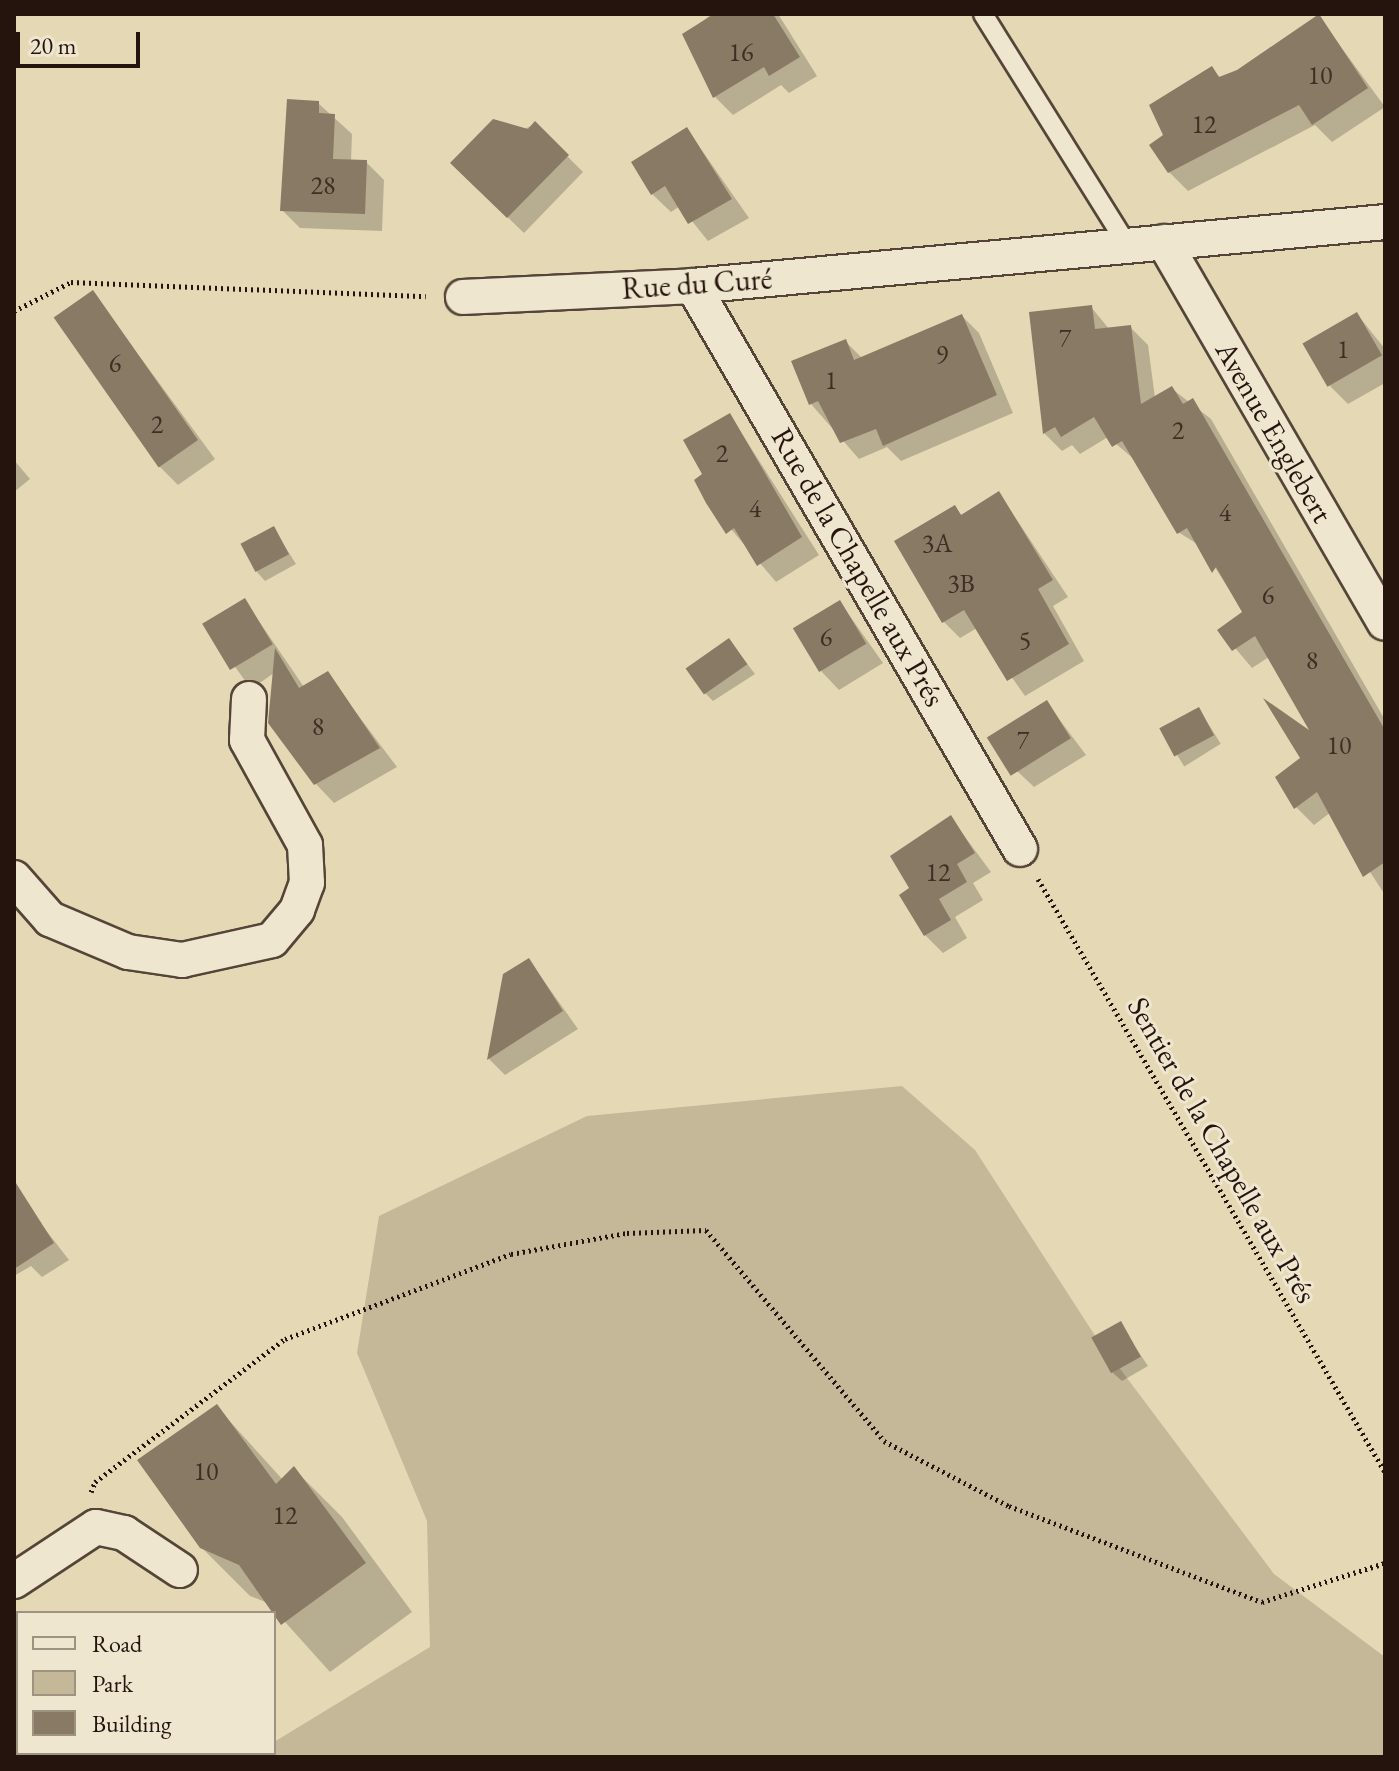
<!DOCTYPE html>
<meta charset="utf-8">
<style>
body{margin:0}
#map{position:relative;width:1399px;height:1771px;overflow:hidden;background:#e5d9b5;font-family:"EB Garamond",serif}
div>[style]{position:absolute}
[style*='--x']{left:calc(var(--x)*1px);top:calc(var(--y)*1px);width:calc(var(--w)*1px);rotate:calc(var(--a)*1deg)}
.green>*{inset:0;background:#c4b899}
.shadow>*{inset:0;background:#0003;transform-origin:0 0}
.building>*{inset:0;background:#897a65;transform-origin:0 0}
.path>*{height:5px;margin-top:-2.5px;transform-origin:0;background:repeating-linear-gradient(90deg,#25140e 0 2px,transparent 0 6px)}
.roads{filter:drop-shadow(2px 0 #554538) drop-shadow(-2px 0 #554538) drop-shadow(0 2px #554538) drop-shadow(0 -2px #554538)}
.service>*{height:18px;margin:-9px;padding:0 9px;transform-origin:9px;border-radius:9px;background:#eee6cf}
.minor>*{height:34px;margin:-17px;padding:0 17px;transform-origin:17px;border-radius:17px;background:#eee6cf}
span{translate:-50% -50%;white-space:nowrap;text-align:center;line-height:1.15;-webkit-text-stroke:6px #eee6cf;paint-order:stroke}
.number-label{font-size:26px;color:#3e2e24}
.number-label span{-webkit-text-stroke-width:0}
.street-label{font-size:30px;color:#25140e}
.frame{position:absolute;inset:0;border:16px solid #25140e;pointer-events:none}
.legend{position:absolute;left:16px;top:1611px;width:260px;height:144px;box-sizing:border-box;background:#eee6cf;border:2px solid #9e9282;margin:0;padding:10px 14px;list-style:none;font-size:24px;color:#25140e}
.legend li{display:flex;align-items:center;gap:16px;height:40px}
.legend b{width:40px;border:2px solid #9e9282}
.scale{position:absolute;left:16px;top:32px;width:124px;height:36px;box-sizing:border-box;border:4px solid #25140e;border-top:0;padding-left:10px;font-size:24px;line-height:28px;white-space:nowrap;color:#25140e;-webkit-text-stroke:6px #eee6cf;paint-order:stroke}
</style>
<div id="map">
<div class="green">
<i style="clip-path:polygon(902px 1086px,975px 1150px,1094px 1334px,1274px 1574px,1385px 1657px,1385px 1757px,14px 1757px,18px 1736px,18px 1753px,274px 1753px,274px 1742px,430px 1647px,427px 1521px,357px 1353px,379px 1216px,587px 1116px)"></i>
</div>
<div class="shadow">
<i style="clip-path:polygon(712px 14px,778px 14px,817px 76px,789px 93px,781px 85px,733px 115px,715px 97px,684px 35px)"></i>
<i style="clip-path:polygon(1319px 17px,1385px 107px,1332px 142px,1315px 125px,1188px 191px,1169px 172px,1166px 136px,1211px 69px,1222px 79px,1238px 72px)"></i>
<i style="clip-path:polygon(318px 103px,352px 134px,351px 162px,366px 162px,384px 180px,382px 231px,300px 228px,282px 210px)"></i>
<i style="clip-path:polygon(535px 124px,583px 172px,524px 233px,452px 163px)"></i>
<i style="clip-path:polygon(687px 129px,749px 218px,708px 241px,680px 206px,671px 212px,652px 194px)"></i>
<i style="clip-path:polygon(93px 293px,215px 459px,178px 485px,159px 466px)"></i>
<i style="clip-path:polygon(1091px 307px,1110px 330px,1130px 327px,1148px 345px,1155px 398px,1171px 388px,1211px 419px,1385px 720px,1385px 895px,1331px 812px,1314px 825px,1296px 807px,1302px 759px,1315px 737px,1269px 657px,1252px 668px,1220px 630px,1244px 613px,1202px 547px,1178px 532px,1136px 461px,1108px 437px,1080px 454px,1072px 445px,1062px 451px,1044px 433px,1031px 314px)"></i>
<i style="clip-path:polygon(1357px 314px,1385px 349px,1385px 383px,1348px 404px,1330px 386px)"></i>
<i style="clip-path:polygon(962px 316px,979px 333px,1013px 413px,901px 461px,887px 447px,859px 459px,811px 404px,846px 342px,863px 359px)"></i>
<i style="clip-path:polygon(730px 415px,819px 555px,776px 582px,708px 502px,705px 474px)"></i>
<i style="clip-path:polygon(14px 460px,30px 479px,14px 492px)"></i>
<i style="clip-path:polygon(999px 493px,1068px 597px,1053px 606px,1084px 661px,1025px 696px,977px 628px,960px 638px,944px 622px,954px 508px,963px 516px)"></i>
<i style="clip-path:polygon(274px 529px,296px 564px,265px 581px,257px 572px)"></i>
<i style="clip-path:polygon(245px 601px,304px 687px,327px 674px,397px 767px,334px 803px,316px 784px,274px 673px,251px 689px,205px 625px)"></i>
<i style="clip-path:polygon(840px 602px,883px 663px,839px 690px,821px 671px)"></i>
<i style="clip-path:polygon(729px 640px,755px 674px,713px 701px,705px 693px)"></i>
<i style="clip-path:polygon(1047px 703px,1086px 755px,1034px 787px,1017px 771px)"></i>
<i style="left:1199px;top:709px;width:41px;height:43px;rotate:58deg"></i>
<i style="clip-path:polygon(951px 818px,991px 872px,973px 883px,983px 900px,955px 917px,967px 938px,943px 953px,925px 935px,912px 889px)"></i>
<i style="clip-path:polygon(529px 960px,578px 1029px,505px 1075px,489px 1059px,505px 975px)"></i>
<i style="clip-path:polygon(14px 1189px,69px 1260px,42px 1277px,31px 1266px,14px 1276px)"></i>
<i style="clip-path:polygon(1120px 1324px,1148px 1366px,1122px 1381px,1113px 1373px)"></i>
<i style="clip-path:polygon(217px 1407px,283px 1480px,294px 1469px,342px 1517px,412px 1612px,330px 1672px,268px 1603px,250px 1596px,201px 1547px)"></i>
</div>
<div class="building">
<i style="clip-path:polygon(714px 14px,773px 14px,800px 57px,769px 76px,764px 67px,713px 98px,682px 34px)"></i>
<i style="clip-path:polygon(1319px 14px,1368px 88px,1312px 125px,1299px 105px,1168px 173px,1149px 145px,1163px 135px,1149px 105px,1212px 66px,1219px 77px,1237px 70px)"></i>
<i style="clip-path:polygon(287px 99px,319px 101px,319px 113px,335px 114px,333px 159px,367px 160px,365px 214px,280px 211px)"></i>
<i style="clip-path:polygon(493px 119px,528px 129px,535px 121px,569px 155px,507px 218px,450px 163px)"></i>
<i style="clip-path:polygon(687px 127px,732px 199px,688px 224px,665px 186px,651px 195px,631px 162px)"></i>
<i style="left:93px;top:290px;width:183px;height:48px;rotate:55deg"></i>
<i style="clip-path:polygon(1092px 305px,1095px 329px,1131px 325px,1141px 404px,1172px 386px,1183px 404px,1193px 398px,1385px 730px,1385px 862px,1363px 877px,1317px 792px,1294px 809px,1275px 777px,1300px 758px,1263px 698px,1309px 730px,1255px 636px,1232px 651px,1217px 630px,1242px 612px,1216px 567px,1212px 573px,1187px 528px,1177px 534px,1122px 441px,1112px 447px,1094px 417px,1061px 437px,1055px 427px,1043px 434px,1029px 312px)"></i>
<i style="left:1357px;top:312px;width:50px;height:63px;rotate:60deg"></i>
<i style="clip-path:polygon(962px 314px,997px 395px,883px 446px,876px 429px,840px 443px,818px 401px,809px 405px,791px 361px,846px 339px,854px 360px)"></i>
<i style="clip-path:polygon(730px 413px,802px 537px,757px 566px,734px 528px,726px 534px,706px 503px,694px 480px,702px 474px,683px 440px)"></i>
<i style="clip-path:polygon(999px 491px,1053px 580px,1038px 589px,1069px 644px,1007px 681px,964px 610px,942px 623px,894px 541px,955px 505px,961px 515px)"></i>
<i style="left:274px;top:526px;width:32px;height:38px;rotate:62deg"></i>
<i style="left:245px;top:598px;width:54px;height:50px;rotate:59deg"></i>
<i style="left:840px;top:600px;width:51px;height:55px;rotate:59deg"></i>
<i style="left:729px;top:638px;width:32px;height:53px;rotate:55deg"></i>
<i style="clip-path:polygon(275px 648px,299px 688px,328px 671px,380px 748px,314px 785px,268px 723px)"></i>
<i style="left:1047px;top:700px;width:45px;height:71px;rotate:58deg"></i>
<i style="left:1199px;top:707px;width:32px;height:45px;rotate:62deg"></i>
<i style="clip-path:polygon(951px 815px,975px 853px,957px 864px,967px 882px,939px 899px,951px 920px,924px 936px,899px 895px,909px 888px,890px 856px)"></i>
<i style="clip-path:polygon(529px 958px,563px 1011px,487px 1060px,503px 974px)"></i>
<i style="clip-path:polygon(14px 1180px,54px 1243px,14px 1269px)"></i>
<i style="left:1121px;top:1321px;width:41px;height:34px;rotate:61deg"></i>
<i style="clip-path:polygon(217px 1404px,276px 1484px,294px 1466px,366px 1563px,281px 1625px,239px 1565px,200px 1548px,137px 1460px)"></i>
</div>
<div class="path">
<i style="--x:14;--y:311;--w:64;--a:-27"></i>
<i style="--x:71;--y:282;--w:355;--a:2.3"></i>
<i style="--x:1038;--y:879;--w:687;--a:59.67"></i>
<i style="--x:91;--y:1492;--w:11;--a:-68"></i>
<i style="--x:95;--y:1482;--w:238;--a:-37"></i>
<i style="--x:285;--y:1339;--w:241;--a:-20.6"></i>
<i style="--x:511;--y:1254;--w:118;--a:-10.3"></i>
<i style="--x:627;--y:1233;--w:79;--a:-2.2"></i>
<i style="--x:706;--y:1230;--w:276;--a:49.8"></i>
<i style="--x:884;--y:1441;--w:141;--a:27.5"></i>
<i style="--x:1009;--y:1506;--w:271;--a:20.8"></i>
<i style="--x:1262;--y:1602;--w:129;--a:-17.6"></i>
</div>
<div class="roads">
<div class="service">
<i style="--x:983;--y:14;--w:276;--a:58"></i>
</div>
<div class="minor">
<i style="--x:1164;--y:242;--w:440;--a:59.9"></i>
<i style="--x:693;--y:286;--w:651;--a:59.85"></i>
<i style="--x:463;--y:297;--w:230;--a:-2.7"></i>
<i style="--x:693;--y:286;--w:695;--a:-5.28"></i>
<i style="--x:14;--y:878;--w:55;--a:48.7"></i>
<i style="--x:50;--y:919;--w:85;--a:22.9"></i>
<i style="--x:128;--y:952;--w:55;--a:8.4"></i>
<i style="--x:182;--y:960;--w:92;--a:-12.5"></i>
<i style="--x:272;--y:940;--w:39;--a:-50"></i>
<i style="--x:297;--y:910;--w:29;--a:-70"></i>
<i style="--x:307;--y:883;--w:38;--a:-93"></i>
<i style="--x:305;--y:845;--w:120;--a:-118.9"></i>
<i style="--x:247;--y:740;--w:41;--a:-87.2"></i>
<i style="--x:14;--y:1581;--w:98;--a:-33.4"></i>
<i style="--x:96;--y:1527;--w:29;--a:12"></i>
<i style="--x:124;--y:1533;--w:67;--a:33.5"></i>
</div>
</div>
<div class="number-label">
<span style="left:741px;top:53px">16</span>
<span style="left:1320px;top:76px">10</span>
<span style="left:1204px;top:125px">12</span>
<span style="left:323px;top:186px">28</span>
<span style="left:1065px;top:339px">7</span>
<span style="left:1343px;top:350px">1</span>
<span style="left:942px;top:356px">9</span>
<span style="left:115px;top:364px">6</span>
<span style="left:831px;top:381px">1</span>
<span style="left:157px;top:425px">2</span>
<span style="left:1178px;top:431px">2</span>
<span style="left:722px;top:454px">2</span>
<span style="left:755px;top:509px">4</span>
<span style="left:1225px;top:513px">4</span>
<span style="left:937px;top:544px">3A</span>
<span style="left:961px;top:584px">3B</span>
<span style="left:1268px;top:596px">6</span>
<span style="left:826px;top:638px">6</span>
<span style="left:1025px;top:641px">5</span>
<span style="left:1312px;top:661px">8</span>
<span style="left:318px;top:727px">8</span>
<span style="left:1023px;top:741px">7</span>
<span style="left:1339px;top:746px">10</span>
<span style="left:938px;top:873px">12</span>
<span style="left:206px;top:1472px">10</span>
<span style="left:285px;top:1516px">12</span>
</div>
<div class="street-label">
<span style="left:697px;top:284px;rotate:-4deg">Rue du Curé</span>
<span style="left:1274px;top:432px;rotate:60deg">Avenue Englebert</span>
<span style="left:858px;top:567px;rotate:60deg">Rue de la Chapelle aux Prés</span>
<span style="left:1222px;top:1150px;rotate:60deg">Sentier de la Chapelle aux Prés</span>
</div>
<div class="frame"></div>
<ul class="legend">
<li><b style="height:10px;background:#eee6cf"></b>Road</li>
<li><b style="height:22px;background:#c4b899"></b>Park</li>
<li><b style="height:22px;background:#897a65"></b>Building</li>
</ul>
<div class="scale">20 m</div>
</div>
